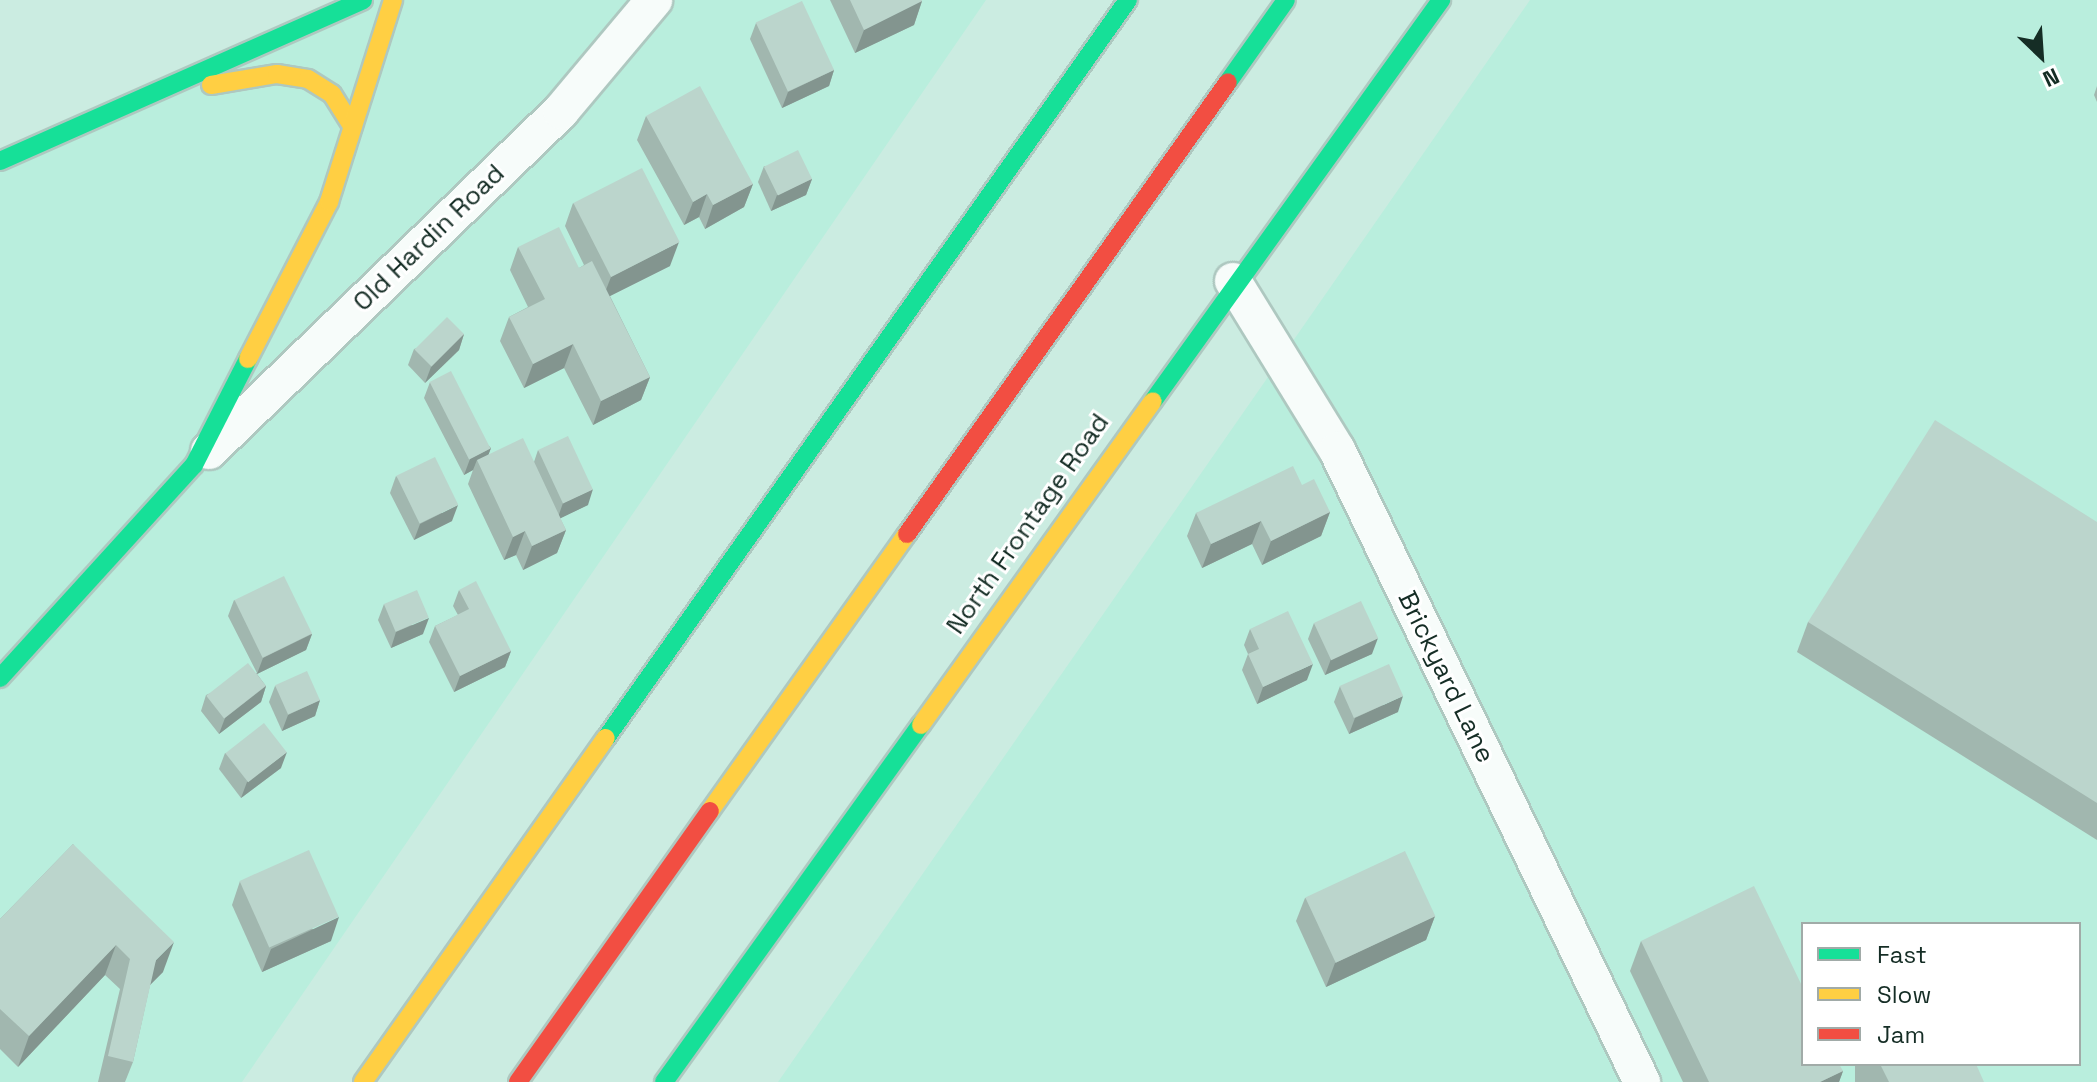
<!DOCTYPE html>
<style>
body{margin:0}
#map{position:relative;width:2097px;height:1082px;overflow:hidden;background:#cbece1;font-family:"Space Grotesk",sans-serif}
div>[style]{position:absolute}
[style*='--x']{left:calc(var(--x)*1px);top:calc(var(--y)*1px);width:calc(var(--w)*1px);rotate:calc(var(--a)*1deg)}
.built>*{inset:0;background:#b9eedd}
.roads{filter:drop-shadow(2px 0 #aec8c0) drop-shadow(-2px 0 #aec8c0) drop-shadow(0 2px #aec8c0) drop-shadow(0 -2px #aec8c0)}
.street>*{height:36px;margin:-18px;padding:0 18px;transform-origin:18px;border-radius:18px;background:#f7fcfa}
.fast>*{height:18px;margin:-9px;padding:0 9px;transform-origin:9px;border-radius:9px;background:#16e098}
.slow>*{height:18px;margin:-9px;padding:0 9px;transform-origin:9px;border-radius:9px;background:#ffcf43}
.jam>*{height:18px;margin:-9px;padding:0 9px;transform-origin:9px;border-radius:9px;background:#f24e42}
.wall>*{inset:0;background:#a1b7af;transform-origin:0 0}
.shaded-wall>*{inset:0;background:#83958f}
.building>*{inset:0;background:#bbd5cc;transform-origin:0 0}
span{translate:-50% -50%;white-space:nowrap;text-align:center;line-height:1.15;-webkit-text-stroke:6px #fff;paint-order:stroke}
.street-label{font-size:26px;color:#152d25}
.legend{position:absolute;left:1801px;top:922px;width:280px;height:144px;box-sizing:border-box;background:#fff;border:2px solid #a1aba8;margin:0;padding:10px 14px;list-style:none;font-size:24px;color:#152d25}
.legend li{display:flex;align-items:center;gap:16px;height:40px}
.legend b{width:40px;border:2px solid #a1aba8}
.north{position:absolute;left:2001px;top:16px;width:80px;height:80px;-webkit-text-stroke:6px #fff;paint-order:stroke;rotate:155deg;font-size:22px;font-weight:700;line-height:32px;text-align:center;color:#152d25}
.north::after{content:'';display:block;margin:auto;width:28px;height:36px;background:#152d25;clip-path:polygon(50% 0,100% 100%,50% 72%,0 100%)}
</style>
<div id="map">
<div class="built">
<i style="clip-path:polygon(363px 0,986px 0,242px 1082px,0 1082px,0 161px)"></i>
<i style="clip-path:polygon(evenodd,1530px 0,2097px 0,2097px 1082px,778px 1082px,1530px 0,1803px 924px,2079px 924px,2079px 1064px,1803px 1064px,1803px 924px)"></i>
</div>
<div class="roads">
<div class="street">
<i style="--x:1233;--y:281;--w:198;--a:58.4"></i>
<i style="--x:1337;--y:450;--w:702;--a:64.24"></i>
<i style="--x:209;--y:451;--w:489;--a:-44"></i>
<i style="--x:561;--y:111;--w:145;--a:-50"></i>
</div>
<div class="fast">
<i style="--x:1228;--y:82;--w:100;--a:-54.7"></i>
<i style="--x:0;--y:161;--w:397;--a:-23.9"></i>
<i style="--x:1153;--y:401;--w:494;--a:-54.3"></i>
<i style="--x:0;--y:678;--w:288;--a:-47.7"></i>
<i style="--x:194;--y:465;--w:119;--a:-63"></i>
<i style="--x:606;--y:738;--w:904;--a:-54.73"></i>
<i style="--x:664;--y:1082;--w:440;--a:-54.3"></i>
</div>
<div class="slow">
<i style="--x:211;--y:85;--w:67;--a:-9.5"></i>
<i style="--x:277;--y:74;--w:31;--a:9"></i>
<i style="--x:308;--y:79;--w:28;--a:32"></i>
<i style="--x:332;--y:94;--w:39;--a:58"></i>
<i style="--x:248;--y:359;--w:177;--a:-62.7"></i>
<i style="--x:329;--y:202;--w:212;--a:-72.4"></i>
<i style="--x:921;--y:725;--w:398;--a:-54.4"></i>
<i style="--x:710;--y:811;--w:340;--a:-54.6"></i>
<i style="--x:363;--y:1082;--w:421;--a:-54.8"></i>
</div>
<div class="jam">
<i style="--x:907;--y:534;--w:554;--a:-54.62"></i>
<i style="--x:518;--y:1082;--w:332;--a:-54.7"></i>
</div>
</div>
<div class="wall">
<i style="clip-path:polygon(830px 0,922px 0,922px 1px,914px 25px,855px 53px)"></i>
<i style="clip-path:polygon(756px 23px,834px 70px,829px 86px,782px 108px,750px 39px)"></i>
<i style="clip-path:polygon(2097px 86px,2097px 102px,2094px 95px)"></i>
<i style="clip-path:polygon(646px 116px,753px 184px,744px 207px,705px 229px,699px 217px,684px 225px,637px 140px)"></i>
<i style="clip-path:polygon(764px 166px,812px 179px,806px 195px,771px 211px,758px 182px)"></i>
<i style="clip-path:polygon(573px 203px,670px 266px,610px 296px,650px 377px,641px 400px,593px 425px,564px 368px,524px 388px,500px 341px,509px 317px,528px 307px,510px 270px,518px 247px,579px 268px,584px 265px,565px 226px)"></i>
<i style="clip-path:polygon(464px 334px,459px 350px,425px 383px,408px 365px,414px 349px)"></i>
<i style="clip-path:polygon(430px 382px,491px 448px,488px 455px,534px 462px,538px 450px,588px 505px,560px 518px,566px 530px,557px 553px,523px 570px,516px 555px,504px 560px,468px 484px,473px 470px,464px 475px,424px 398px)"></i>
<i style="clip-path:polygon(396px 476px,452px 521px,414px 540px,390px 493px)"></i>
<i style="clip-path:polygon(1302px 485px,1330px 512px,1321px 536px,1262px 565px,1252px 544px,1202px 568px,1187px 536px,1196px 513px)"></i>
<i style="clip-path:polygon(2097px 522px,2097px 840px,1797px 652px,1808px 622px)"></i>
<i style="clip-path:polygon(459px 590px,511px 651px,505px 667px,454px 692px,429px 642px,435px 626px,458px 615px,453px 606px)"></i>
<i style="clip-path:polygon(234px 600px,312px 634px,306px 650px,257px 674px,266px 686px,261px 702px,219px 734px,201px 711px,206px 695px,257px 673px,228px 616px)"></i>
<i style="clip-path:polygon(384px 604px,423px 634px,391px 648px,378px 620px)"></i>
<i style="clip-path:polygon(1314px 623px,1372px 654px,1325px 675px,1308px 639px)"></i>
<i style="clip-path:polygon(1250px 629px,1307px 680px,1257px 704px,1242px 670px,1248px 654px,1244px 645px)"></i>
<i style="clip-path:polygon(275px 686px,320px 700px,315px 716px,282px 731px,269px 702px)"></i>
<i style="clip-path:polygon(1340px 686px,1398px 712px,1349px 734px,1334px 702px)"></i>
<i style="clip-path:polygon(225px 753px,281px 768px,241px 798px,219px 769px)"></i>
<i style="clip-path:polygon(73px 844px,163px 972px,150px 985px,133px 1062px,125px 1082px,98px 1082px,120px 989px,105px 975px,18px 1067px,0 1049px,0 919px)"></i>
<i style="clip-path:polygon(240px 881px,331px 941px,262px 972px,232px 905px)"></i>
<i style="clip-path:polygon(1305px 898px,1435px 916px,1426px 940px,1326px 987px,1296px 921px)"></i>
<i style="clip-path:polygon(1641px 941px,1843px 1071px,1839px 1082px,1683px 1082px,1630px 971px)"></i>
<i style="left:1855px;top:1064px;width:121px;height:20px"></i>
</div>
<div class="shaded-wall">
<i style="clip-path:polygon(922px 1px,914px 25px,855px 53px,864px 30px)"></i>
<i style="clip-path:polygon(834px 70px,829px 86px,782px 108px,788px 92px)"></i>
<i style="clip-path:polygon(812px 179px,806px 195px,771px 211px,777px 195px)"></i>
<i style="clip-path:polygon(753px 184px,744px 207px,705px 229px,713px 205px)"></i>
<i style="clip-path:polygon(707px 194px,699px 217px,684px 225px,693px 202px)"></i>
<i style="clip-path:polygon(679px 242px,670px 266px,602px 300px,611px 277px)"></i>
<i style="clip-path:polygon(464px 334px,459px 350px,425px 383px,431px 367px)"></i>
<i style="clip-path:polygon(573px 344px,564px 368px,524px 388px,533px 364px)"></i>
<i style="clip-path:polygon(650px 377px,641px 400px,593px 425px,601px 401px)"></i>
<i style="clip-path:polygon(491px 448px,485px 464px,477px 460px,473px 470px,464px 475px,470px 459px)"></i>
<i style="clip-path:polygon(593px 489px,588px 505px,557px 520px,563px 503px)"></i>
<i style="clip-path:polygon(458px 505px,452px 521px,414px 540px,420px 524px)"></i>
<i style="clip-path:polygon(1330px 512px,1321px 536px,1262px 565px,1271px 541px)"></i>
<i style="clip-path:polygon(1261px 521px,1252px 544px,1202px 568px,1211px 544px)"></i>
<i style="clip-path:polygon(566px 530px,557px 553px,523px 570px,532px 546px)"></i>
<i style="clip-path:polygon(525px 531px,516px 555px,504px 560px,513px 537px)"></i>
<i style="clip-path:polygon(429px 618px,423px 634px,391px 648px,396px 632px)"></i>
<i style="clip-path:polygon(312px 634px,306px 650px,257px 674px,263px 658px)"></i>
<i style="clip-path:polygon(1378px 638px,1372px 654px,1325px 675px,1331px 659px)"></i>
<i style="clip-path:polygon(511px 651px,505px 667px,454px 692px,460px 676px)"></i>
<i style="clip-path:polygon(1313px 664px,1307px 680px,1257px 704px,1263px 687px)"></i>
<i style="clip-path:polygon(266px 686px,261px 702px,219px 734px,225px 718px)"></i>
<i style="clip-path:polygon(1403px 696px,1398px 712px,1349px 734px,1355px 718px)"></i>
<i style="clip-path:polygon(320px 700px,315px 716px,282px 731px,288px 715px)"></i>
<i style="clip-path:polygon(287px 752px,281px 768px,241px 798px,247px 782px)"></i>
<i style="clip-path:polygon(1435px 916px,1426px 940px,1326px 987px,1335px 963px)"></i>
<i style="clip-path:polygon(339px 917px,331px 941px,262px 972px,271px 949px)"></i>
<i style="clip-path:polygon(174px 942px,163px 972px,145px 990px,156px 960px)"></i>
<i style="clip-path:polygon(116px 945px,105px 975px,18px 1067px,29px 1036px)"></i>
<i style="clip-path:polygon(1843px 1071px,1839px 1082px,1820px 1082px)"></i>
</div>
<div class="building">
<i style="clip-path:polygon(850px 0,922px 0,922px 1px,864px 30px)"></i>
<i style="left:802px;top:1px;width:76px;height:51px;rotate:65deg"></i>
<i style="clip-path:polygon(700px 86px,753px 184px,713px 205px,707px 194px,693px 202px,646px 116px)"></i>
<i style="left:798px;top:150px;width:32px;height:38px;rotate:64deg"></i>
<i style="left:642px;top:168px;width:83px;height:77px;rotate:63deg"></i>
<i style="clip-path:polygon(559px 227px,579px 268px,592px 261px,650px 377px,601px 401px,573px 344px,533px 364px,509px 317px,545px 299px,518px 247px)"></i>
<i style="left:447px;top:317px;width:24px;height:46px;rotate:45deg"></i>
<i style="left:451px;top:371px;width:87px;height:24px;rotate:63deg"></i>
<i style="clip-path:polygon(1935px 420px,2097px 522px,2097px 803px,1808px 622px)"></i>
<i style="left:568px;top:436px;width:59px;height:33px;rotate:65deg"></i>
<i style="clip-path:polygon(523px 438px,566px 530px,532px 546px,525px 531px,513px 537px,477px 460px)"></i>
<i style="left:435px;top:457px;width:53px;height:43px;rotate:64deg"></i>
<i style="clip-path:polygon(1293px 466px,1302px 485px,1314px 479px,1330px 512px,1271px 541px,1261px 521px,1211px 544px,1196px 513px)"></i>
<i style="left:284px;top:576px;width:64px;height:55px;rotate:64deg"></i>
<i style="clip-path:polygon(476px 581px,511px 651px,460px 676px,435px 626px,469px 609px,459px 590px)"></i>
<i style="left:417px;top:590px;width:30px;height:36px;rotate:67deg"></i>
<i style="left:1361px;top:601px;width:41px;height:52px;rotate:65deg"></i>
<i style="clip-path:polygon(1288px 611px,1313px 664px,1263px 687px,1248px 654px,1259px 649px,1250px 629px)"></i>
<i style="left:248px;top:663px;width:29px;height:53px;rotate:52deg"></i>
<i style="left:1389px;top:664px;width:35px;height:54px;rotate:66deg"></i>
<i style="left:307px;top:671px;width:32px;height:35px;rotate:66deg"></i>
<i style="left:264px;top:723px;width:37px;height:49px;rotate:52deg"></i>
<i style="clip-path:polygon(73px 844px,174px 942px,156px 960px,133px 1062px,108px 1056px,130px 959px,116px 945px,29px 1036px,0 1009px,0 919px)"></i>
<i style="left:309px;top:850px;width:73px;height:76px;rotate:66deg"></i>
<i style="left:1405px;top:851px;width:72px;height:110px;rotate:65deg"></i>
<i style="clip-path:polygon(1754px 886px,1803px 988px,1803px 1064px,1839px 1064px,1843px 1071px,1820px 1082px,1709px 1082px,1641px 941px)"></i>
<i style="clip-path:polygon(1880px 1064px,1976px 1064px,1984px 1082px,1889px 1082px)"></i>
</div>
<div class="street-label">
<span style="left:429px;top:238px;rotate:-44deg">Old Hardin Road</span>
<span style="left:1028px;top:524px;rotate:-55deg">North Frontage Road</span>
<span style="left:1446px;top:677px;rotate:64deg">Brickyard Lane</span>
</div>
<ul class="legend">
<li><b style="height:10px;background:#16e098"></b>Fast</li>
<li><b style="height:10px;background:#ffcf43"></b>Slow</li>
<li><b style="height:10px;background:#f24e42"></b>Jam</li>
</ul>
<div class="north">N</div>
</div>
